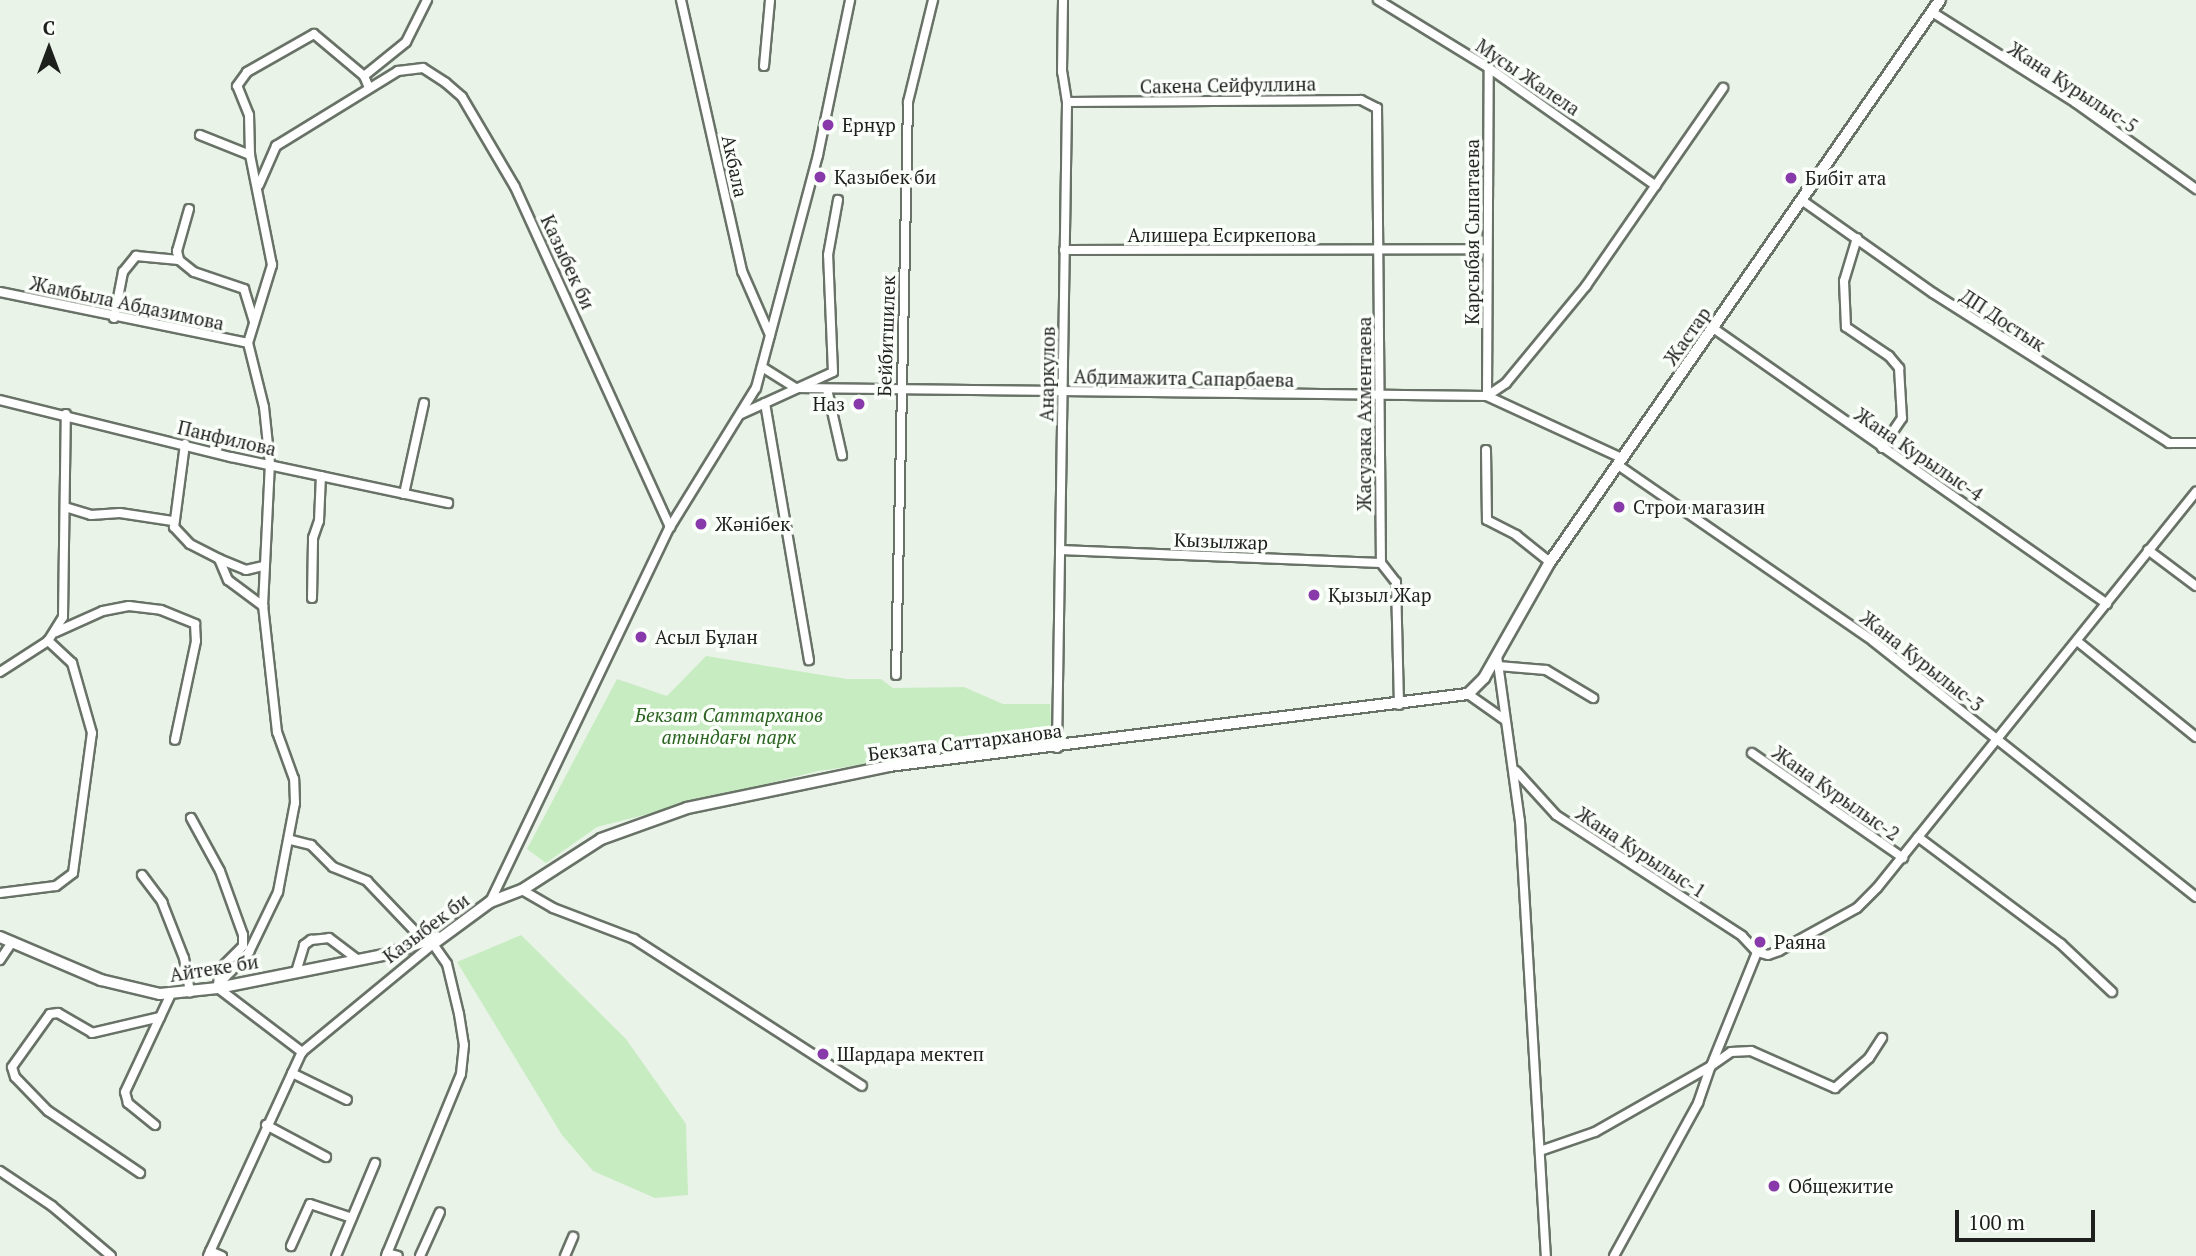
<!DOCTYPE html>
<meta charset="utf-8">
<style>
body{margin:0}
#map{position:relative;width:2196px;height:1256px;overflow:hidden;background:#e9f3e8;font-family:"PT Serif",serif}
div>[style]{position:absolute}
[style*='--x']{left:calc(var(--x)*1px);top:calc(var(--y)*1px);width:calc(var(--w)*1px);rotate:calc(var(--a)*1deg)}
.green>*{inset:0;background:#c8ecc2}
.roads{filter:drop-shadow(2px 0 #697267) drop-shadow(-2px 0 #697267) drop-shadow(0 2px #697267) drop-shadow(0 -2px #697267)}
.minor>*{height:8px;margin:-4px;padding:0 4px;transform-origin:4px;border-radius:4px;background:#fff}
.tertiary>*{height:10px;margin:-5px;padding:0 5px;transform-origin:5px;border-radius:5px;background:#fff}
.dots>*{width:19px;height:19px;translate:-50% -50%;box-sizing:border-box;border:4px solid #fbfffa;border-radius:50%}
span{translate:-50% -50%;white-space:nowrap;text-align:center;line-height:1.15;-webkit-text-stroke:7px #fbfffa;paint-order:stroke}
.street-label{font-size:19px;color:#1d201c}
.poi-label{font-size:19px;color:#1d201c}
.left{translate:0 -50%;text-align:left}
.right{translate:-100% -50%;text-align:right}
.park-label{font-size:19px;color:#2b6321;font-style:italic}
.north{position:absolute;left:14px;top:14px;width:70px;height:70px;-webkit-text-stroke:5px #fbfffa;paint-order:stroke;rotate:0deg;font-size:19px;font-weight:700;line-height:28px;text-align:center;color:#1d201c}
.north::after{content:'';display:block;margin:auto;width:24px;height:32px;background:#1d201c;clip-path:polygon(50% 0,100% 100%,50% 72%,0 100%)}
.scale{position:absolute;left:1955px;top:1210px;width:140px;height:32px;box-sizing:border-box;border:4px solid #1d201c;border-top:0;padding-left:9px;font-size:21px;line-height:24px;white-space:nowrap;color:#1d201c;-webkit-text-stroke:5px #fbfffa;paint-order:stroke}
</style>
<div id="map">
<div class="green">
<i style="clip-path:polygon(706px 656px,847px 679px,881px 679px,893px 688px,964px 687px,1003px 704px,1050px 704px,1052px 738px,818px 771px,597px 827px,546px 863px,527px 849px,617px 679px,667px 696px)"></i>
<i style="clip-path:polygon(521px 935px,626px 1039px,686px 1124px,688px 1195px,655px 1198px,593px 1171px,562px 1135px,457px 962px)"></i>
</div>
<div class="roads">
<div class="minor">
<i style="--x:681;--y:0;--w:278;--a:77.3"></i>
<i style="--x:742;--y:271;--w:70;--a:66.4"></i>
<i style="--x:1378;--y:0;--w:130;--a:31.5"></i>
<i style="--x:1489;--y:68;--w:204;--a:35.2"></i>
<i style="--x:1932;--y:12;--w:170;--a:32.3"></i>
<i style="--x:2076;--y:103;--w:148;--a:35.6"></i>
<i style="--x:764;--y:66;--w:66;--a:-84.8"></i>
<i style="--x:364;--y:76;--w:54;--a:-39"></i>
<i style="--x:406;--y:42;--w:47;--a:-63.4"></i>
<i style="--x:1067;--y:102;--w:294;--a:-0.4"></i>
<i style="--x:1361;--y:100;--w:18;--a:27"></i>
<i style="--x:1377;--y:108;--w:455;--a:89.5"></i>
<i style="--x:200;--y:135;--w:54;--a:21.8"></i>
<i style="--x:259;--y:185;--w:43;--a:-66.4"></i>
<i style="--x:276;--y:146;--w:143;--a:-31.6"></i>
<i style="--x:398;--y:71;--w:25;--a:-7"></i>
<i style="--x:423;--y:68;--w:27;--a:33"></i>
<i style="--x:446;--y:83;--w:21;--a:41"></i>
<i style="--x:462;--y:97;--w:104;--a:59.5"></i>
<i style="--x:515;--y:187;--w:374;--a:65.5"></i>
<i style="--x:1803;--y:201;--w:159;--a:35.3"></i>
<i style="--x:1933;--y:293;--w:280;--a:32.4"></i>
<i style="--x:2169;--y:443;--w:27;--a:0"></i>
<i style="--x:189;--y:209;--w:44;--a:105.9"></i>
<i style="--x:177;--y:251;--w:9;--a:77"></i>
<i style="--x:179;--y:260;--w:19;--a:39"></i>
<i style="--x:194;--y:272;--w:53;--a:18.8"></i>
<i style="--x:244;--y:289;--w:34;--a:73"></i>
<i style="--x:1857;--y:238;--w:45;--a:106.8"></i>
<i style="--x:1844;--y:281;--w:46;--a:87.5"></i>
<i style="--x:1846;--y:327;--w:52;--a:34"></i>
<i style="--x:1889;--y:356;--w:16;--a:50"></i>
<i style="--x:1899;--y:368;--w:50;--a:86.6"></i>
<i style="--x:1902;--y:418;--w:36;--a:124"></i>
<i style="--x:1064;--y:250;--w:422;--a:-0.1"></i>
<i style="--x:0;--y:292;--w:253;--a:11.6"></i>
<i style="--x:114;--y:318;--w:47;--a:-78.9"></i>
<i style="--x:123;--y:272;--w:21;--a:-51"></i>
<i style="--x:136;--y:256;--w:43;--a:5.3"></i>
<i style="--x:1713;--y:328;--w:481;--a:35"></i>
<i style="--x:762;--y:367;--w:40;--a:32"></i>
<i style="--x:796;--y:388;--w:691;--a:0.66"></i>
<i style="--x:1487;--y:396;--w:23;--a:-34"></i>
<i style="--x:1506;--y:383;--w:126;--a:-50.5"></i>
<i style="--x:1586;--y:286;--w:241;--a:-55.3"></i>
<i style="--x:827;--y:389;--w:68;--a:77.2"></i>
<i style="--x:1487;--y:396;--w:328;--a:-89.7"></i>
<i style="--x:1487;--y:396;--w:149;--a:24.7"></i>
<i style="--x:0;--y:400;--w:238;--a:13.9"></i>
<i style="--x:231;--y:457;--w:222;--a:12"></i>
<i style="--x:765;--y:403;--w:261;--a:80.3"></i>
<i style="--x:741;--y:414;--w:101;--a:-24.5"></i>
<i style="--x:833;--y:372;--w:117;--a:-92.4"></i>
<i style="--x:828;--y:255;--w:56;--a:-79.7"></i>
<i style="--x:185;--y:444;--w:84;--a:97.5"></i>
<i style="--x:174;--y:527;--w:23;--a:47"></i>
<i style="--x:190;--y:544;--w:33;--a:27"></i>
<i style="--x:219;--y:559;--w:29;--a:22"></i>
<i style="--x:246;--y:570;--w:17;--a:-13"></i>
<i style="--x:1486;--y:450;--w:70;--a:89.2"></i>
<i style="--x:1487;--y:520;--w:33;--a:27"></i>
<i style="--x:1516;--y:535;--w:43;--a:38.5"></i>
<i style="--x:1618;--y:465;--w:310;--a:34.6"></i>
<i style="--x:1873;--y:641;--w:412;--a:38.4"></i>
<i style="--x:404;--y:494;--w:93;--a:-77.6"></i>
<i style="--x:65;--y:507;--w:27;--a:17"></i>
<i style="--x:91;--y:515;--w:29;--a:-4"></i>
<i style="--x:120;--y:513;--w:53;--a:8.7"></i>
<i style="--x:1060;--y:550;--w:321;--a:2.3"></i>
<i style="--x:2148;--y:550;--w:60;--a:36.9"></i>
<i style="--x:219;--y:559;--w:23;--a:67"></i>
<i style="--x:228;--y:580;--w:44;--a:36.6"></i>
<i style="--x:1381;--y:563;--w:24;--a:52"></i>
<i style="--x:1396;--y:582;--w:123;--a:88.6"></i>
<i style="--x:312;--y:598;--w:60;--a:-89"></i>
<i style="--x:313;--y:538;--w:18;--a:-71"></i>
<i style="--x:319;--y:521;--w:45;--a:-87.5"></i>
<i style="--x:56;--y:632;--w:51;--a:-24.1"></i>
<i style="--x:103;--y:611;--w:26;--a:-11"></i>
<i style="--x:129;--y:606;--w:32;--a:7"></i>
<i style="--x:161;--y:610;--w:37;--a:22"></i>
<i style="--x:195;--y:624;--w:17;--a:87"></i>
<i style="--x:196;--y:641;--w:101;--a:102"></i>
<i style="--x:2077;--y:641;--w:153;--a:38.9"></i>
<i style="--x:1497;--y:656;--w:167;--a:82.1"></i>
<i style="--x:1520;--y:821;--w:436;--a:86.6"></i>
<i style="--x:1498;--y:666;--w:48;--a:4.8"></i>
<i style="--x:1546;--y:670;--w:55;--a:30.8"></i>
<i style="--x:0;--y:672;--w:57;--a:-32.9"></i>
<i style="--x:48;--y:641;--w:28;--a:-58"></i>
<i style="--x:63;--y:617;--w:203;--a:-89.2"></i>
<i style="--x:896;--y:675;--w:573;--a:-88.8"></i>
<i style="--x:908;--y:102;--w:105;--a:-76.2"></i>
<i style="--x:1468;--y:694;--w:45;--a:35.1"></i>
<i style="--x:1057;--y:748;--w:646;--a:-89.11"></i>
<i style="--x:1067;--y:102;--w:30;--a:-99"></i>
<i style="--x:1062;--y:72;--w:72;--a:-89.2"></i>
<i style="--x:1752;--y:753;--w:184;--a:34.8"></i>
<i style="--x:1516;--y:771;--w:59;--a:47.7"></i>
<i style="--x:1556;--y:815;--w:222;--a:33"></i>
<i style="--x:1742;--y:936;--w:22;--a:47"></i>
<i style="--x:1757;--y:952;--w:11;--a:15"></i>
<i style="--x:1768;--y:955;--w:12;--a:-20"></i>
<i style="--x:1779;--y:951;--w:89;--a:-28.9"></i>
<i style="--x:1857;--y:908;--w:28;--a:-45"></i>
<i style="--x:1877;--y:888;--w:509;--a:-51.15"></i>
<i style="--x:191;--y:818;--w:60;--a:61.3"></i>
<i style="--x:220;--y:871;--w:68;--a:70.2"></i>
<i style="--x:243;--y:935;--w:11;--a:90"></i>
<i style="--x:243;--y:946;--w:34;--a:135"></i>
<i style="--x:219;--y:970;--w:18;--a:93"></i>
<i style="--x:218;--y:988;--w:106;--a:37.3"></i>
<i style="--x:1918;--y:837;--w:179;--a:36.8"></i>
<i style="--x:2061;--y:944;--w:70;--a:43.3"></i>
<i style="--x:291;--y:840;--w:21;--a:14"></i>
<i style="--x:311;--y:845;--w:31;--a:45"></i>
<i style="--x:333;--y:867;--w:37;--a:22"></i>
<i style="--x:367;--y:881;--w:84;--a:46.4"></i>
<i style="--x:142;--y:875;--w:34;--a:53"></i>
<i style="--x:162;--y:902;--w:60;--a:68.6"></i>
<i style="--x:184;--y:958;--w:35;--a:80"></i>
<i style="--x:522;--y:890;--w:36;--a:30"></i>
<i style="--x:553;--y:908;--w:87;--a:20.9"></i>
<i style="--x:634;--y:939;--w:271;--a:32.8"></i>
<i style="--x:0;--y:893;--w:56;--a:-7.1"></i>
<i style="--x:56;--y:886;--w:21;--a:-37"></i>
<i style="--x:73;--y:873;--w:141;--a:-82.3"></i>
<i style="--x:92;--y:733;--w:73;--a:-105.9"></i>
<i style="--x:72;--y:663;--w:33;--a:-137"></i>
<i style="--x:490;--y:902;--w:416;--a:-64.4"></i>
<i style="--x:670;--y:527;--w:163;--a:-58.3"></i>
<i style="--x:756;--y:388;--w:241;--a:-75.1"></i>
<i style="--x:818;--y:155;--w:158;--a:-78.3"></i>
<i style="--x:0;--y:960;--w:22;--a:-56"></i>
<i style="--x:296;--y:972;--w:28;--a:-73"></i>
<i style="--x:304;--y:945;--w:9;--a:-36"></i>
<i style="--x:311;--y:940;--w:18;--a:-6"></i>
<i style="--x:329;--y:938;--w:36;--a:37"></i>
<i style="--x:217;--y:986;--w:47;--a:-46.7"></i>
<i style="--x:249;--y:952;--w:67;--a:-64.2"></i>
<i style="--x:278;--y:892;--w:91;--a:-79.2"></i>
<i style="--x:295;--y:803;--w:24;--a:-92"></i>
<i style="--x:294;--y:779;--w:50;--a:-109.9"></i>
<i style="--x:277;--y:732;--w:127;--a:-96.3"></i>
<i style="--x:263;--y:606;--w:142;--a:-87.2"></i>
<i style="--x:270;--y:464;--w:57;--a:-96"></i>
<i style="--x:264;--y:407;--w:66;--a:-104"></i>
<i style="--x:248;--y:343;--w:82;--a:-72.9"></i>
<i style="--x:272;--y:265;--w:112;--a:-101.3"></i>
<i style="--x:250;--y:155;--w:40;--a:-91.4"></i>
<i style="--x:249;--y:115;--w:31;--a:-112"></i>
<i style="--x:237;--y:86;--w:17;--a:-54"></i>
<i style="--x:247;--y:72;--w:77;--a:-29.6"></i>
<i style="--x:314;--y:34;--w:65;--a:40"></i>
<i style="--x:364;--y:76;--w:13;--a:67"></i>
<i style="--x:292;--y:1073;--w:61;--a:26.1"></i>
<i style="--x:155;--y:1125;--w:35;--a:-141"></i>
<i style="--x:128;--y:1103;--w:11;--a:-105"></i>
<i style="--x:125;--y:1092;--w:108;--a:-64.9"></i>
<i style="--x:266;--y:1125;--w:68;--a:28.1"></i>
<i style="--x:1540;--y:1151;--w:58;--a:-19.1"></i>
<i style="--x:1595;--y:1132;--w:133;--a:-29.6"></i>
<i style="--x:1711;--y:1066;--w:123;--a:-68"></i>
<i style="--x:0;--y:1171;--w:63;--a:33.9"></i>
<i style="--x:52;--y:1206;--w:77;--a:40.3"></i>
<i style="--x:140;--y:1173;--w:111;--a:-146"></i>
<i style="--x:48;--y:1111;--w:47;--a:-134.1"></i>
<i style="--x:15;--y:1077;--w:10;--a:-107"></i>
<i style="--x:12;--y:1067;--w:65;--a:-54.4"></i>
<i style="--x:50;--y:1014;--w:8;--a:-7"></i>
<i style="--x:58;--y:1013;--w:39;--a:30"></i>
<i style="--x:92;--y:1033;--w:70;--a:-13.2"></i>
<i style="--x:291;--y:1246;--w:46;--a:-65.7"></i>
<i style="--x:310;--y:1204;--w:44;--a:18.4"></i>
<i style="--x:210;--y:1251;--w:13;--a:23"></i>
<i style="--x:387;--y:1253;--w:11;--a:15"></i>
<i style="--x:208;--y:1256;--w:225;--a:-65.3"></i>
<i style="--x:302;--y:1052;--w:170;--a:-39.5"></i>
<i style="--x:433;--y:944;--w:24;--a:55"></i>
<i style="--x:447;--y:964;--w:51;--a:76.5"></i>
<i style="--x:459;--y:1014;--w:31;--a:81"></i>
<i style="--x:464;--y:1045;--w:29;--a:96"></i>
<i style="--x:461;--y:1074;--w:197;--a:112.4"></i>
<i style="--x:336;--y:1256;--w:101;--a:-67.2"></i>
<i style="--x:420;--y:1256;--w:48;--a:-65.6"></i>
<i style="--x:565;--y:1256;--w:21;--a:-67"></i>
<i style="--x:1614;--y:1256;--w:175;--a:-61.2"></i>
<i style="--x:1698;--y:1103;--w:39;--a:-71"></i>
<i style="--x:1711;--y:1066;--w:24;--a:-35"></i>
<i style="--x:1731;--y:1052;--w:20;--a:-3"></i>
<i style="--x:1751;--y:1051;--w:92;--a:23.8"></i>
<i style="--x:1835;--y:1088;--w:45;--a:-41.4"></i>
<i style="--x:1869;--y:1058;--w:24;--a:-57"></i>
</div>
<div class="tertiary">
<i style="--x:0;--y:937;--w:110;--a:23.1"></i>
<i style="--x:101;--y:980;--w:61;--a:13.3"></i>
<i style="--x:160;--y:994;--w:58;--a:-5.9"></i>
<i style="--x:218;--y:988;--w:173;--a:-11.3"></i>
<i style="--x:388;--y:954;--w:52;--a:-19.1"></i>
<i style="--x:433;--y:944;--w:71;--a:-36.4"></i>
<i style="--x:490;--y:902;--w:34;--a:-21"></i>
<i style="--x:522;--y:890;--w:94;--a:-32.8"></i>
<i style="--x:601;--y:839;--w:91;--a:-19.8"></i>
<i style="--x:687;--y:808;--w:206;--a:-11.7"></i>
<i style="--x:889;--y:766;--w:583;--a:-7.09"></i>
<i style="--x:1468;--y:694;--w:23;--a:-45"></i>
<i style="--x:1484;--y:678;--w:133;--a:-60.4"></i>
<i style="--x:1550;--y:562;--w:684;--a:-55.24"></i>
</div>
</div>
<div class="dots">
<i style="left:828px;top:125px;background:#893aaa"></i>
<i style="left:820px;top:177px;background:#893aaa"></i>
<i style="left:1791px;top:178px;background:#893aaa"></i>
<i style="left:859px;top:404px;background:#893aaa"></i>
<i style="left:1619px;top:507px;background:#893aaa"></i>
<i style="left:701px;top:524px;background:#893aaa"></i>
<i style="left:1314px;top:595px;background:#893aaa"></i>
<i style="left:641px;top:637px;background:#893aaa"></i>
<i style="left:1760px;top:942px;background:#893aaa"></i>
<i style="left:823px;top:1054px;background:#893aaa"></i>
<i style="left:1774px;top:1186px;background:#893aaa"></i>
</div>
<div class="street-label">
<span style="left:1528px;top:77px;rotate:34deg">Мусы Жалела</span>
<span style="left:1228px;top:85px;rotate:-1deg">Сакена Сейфуллина</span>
<span style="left:2073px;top:87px;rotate:33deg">Жана Курылыс-5</span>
<span style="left:735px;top:166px;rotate:78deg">Акбала</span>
<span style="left:1472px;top:232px;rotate:-90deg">Карсыбая Сыпатаева</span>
<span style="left:1222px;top:235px">Алишера Есиркепова</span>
<span style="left:568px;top:262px;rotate:65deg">Казыбек би</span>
<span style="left:127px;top:303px;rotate:12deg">Жамбыла Абдазимова</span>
<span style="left:2003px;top:320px;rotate:33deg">ДП Достык</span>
<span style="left:886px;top:336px;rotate:-88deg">Бейбитшилек</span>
<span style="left:1687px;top:336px;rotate:-55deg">Жастар</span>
<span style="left:1047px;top:374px;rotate:-89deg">Анаркулов</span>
<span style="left:1184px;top:378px;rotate:1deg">Абдимажита Сапарбаева</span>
<span style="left:1364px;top:414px;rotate:-90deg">Жасузака Ахментаева</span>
<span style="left:227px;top:438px;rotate:13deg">Панфилова</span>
<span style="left:1919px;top:454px;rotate:34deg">Жана Курылыс-4</span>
<span style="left:1221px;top:541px;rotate:2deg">Кызылжар</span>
<span style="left:1922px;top:661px;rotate:38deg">Жана Курылыс-3</span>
<span style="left:965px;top:742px;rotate:-7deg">Бекзата Саттарханова</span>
<span style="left:1836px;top:793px;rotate:35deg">Жана Курылыс-2</span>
<span style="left:1641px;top:852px;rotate:33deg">Жана Курылыс-1</span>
<span style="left:426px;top:928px;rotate:-37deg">Казыбек би</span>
<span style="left:214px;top:968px;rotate:-9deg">Айтеке би</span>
</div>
<div class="poi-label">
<span class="left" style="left:842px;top:125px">Ернұр</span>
<span class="left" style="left:834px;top:177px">Қазыбек би</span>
<span class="left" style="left:1805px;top:178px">Бибіт ата</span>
<span class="right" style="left:845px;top:404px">Наз</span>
<span class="left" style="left:1633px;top:507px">Строи магазин</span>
<span class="left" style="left:715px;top:524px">Жәнібек</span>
<span class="left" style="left:1328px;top:595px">Қызыл Жар</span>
<span class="left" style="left:655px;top:637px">Асыл Бұлан</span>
<span class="left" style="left:1774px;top:942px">Раяна</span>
<span class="left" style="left:837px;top:1054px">Шардара мектеп</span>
<span class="left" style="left:1788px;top:1186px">Общежитие</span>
</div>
<div class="park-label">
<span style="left:729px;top:726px">Бекзат Саттарханов<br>атындағы парк</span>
</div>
<div class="north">С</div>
<div class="scale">100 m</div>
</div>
